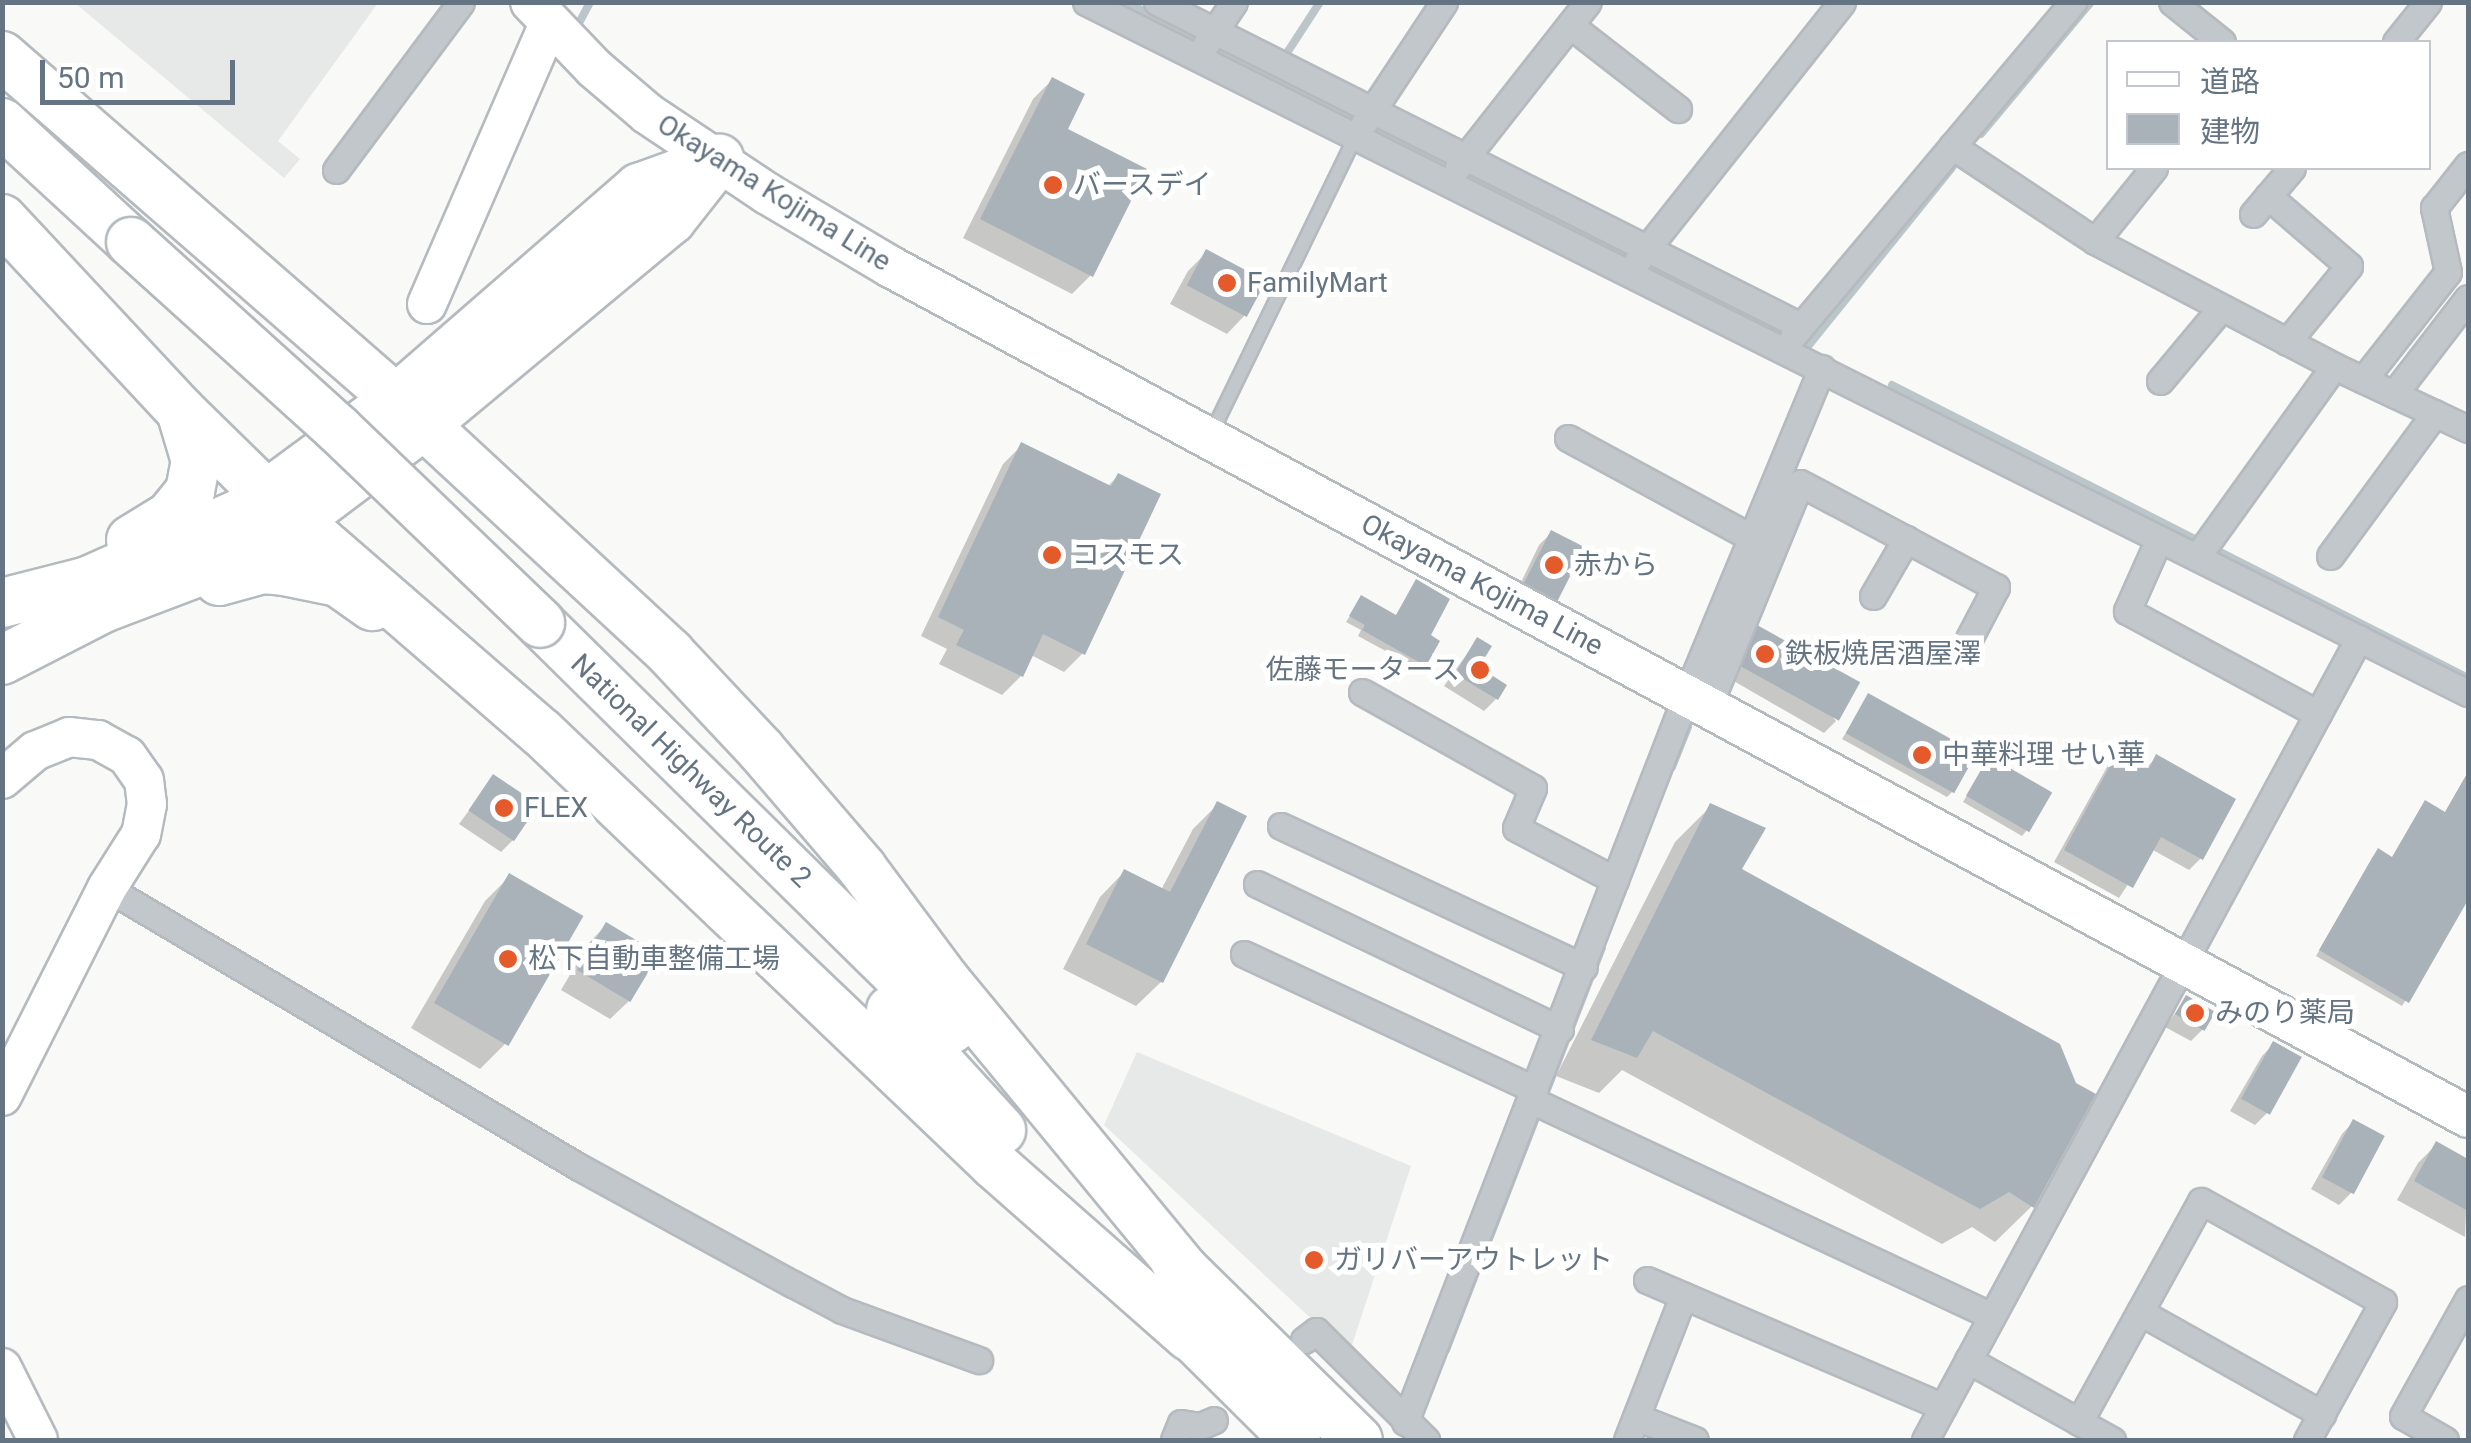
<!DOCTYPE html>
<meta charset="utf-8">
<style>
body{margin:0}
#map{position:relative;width:2471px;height:1443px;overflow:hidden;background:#f9f9f7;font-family:Roboto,"Noto Sans JP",sans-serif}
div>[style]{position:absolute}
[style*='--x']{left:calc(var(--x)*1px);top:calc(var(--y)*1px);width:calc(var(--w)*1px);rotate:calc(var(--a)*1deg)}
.built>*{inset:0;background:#e7e8e8}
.shadow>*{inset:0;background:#0003}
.stream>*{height:8px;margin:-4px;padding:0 4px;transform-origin:4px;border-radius:4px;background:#bbc6cb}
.building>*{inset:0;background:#a9b2b8;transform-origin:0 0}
.roads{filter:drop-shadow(2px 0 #b5babf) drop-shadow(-2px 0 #b5babf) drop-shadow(0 2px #b5babf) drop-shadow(0 -2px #b5babf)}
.lane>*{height:12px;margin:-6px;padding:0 6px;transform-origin:6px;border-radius:6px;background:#c2c7cb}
.street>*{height:25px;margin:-12.5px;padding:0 12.5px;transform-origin:12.5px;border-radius:12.5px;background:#c2c7cb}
.secondary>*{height:38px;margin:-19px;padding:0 19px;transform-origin:19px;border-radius:19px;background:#fff}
.primary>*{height:40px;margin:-20px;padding:0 20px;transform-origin:20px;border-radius:20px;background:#fff}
.highway>*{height:48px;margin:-24px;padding:0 24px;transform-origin:24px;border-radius:24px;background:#fff}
.bridges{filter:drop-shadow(2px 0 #b3b8bc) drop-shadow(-2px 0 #b3b8bc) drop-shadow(0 2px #b3b8bc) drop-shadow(0 -2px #b3b8bc)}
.highway-bridge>*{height:48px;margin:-24px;padding:0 24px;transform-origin:24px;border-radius:24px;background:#fff}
.dots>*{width:28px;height:28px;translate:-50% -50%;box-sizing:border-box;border:5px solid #fff;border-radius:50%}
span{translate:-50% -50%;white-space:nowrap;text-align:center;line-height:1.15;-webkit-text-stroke:10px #fff;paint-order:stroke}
.poi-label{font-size:28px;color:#647482}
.left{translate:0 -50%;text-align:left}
.right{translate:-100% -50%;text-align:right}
.street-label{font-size:28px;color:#647482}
.frame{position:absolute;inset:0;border:5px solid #647482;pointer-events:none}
.legend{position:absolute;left:2106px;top:40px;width:325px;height:130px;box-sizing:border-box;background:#fff;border:2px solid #c1c7cd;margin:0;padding:12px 18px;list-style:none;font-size:30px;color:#647482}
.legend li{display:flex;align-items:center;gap:20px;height:50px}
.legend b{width:50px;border:2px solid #c1c7cd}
.scale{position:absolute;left:40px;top:60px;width:195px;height:45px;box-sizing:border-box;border:5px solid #647482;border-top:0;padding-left:12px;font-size:30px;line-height:35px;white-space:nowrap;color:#647482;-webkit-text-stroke:8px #fff;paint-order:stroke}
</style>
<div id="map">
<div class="built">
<i style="clip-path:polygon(75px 3px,378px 3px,278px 141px,300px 159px,284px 178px)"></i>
<i style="clip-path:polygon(1137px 1052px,1411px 1166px,1349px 1354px,1104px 1125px)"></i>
</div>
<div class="shadow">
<i style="clip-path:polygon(1052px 80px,1091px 275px,1072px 294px,963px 238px,1033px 99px)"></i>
<i style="clip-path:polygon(1207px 252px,1245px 315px,1227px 334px,1170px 304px,1188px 271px)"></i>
<i style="clip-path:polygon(1022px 445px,1107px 487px,1118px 476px,1083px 653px,1064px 672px,1031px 655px,1021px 676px,1002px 695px,939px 664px,947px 649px,921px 636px,1003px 464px)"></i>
<i style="clip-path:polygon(1551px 533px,1556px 599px,1544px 611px,1514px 597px,1539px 545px)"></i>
<i style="clip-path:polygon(1416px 582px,1427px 636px,1424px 664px,1419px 669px,1358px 636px,1361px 630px,1346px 622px,1361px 598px,1395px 617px)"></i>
<i style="clip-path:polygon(1757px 628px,1836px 721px,1824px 733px,1725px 676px)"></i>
<i style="clip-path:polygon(1477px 640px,1475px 668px,1496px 699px,1484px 711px,1444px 686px)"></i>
<i style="clip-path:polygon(1869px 696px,1952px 792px,1947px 797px,1842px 739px)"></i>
<i style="clip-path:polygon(2119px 755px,2145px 769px,2157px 757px,2201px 858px,2189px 870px,2151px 849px,2119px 898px,2054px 862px,2107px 767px)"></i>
<i style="clip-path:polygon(1989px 759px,2027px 830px,2022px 836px,1963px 802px)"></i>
<i style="clip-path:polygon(2468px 772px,2468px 895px,2402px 1006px,2316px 956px,2373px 856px,2391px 859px,2444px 814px)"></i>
<i style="clip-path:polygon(493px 778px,513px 840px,501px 852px,459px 824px)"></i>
<i style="clip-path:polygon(1218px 804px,1161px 982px,1136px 1006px,1063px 969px,1100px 897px,1124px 872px,1161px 890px,1193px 829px)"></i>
<i style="clip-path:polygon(1711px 806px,1739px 870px,2032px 1206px,1995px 1242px,1972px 1227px,1942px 1244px,1622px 1070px,1599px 1093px,1556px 1076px,1675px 842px)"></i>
<i style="clip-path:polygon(510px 876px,505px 1044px,480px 1069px,411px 1028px,485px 901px)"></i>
<i style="clip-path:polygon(606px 925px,629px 1001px,610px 1019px,561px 990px,588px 944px)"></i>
<i style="clip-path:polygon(2186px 998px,2203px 1029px,2191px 1041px,2165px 1027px)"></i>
<i style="clip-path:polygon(2274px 1044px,2267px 1113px,2255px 1125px,2230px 1111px,2262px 1056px)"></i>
<i style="clip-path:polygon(2353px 1122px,2351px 1193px,2339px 1205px,2311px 1189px,2342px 1134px)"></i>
<i style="clip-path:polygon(2436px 1145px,2468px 1162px,2465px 1237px,2397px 1200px,2418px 1163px)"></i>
</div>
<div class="stream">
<i style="--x:1126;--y:2;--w:721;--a:26.78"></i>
<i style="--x:579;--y:23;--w:24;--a:-62"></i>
<i style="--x:1283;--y:59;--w:68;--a:-57"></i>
<i style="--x:1981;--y:134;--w:172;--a:-50.2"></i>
<i style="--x:1809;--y:345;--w:228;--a:-51.1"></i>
<i style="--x:1892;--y:385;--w:646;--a:26.96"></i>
<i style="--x:1672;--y:767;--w:43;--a:-68.2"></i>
<i style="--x:1446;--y:1350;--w:431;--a:-68.8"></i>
</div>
<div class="building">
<i style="clip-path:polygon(1052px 77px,1085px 94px,1068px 129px,1147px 169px,1093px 277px,980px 219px)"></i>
<i style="left:1206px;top:249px;width:68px;height:41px;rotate:28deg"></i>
<i style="clip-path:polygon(1021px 442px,1111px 486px,1118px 473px,1161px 494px,1085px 655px,1043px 634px,1023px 677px,956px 645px,964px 630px,938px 617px)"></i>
<i style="left:1551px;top:530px;width:38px;height:60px;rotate:27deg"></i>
<i style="clip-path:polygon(1416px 579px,1450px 599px,1431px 635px,1440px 641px,1426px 666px,1362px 630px,1365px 625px,1349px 616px,1361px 595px,1396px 615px)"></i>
<i style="left:1757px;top:625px;width:118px;height:44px;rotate:29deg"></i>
<i style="clip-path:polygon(1477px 637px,1492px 646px,1479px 667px,1507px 685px,1498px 700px,1455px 674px)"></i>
<i style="left:1868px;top:693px;width:124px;height:46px;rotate:29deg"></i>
<i style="clip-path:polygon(2118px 751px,2149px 768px,2156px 754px,2236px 799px,2203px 860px,2161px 837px,2133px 888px,2064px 850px)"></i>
<i style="left:1989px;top:756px;width:73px;height:46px;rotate:30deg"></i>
<i style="clip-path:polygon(2468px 772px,2468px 900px,2409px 1003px,2319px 950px,2378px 848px,2392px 857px,2425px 800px,2445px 812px)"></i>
<i style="left:493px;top:774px;width:55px;height:44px;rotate:34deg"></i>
<i style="clip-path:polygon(1217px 801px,1247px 816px,1163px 983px,1086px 944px,1124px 869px,1170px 892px)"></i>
<i style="clip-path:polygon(1710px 803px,1766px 828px,1742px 869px,2060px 1044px,2076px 1083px,2096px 1094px,2034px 1208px,2009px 1192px,1980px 1209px,1653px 1031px,1637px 1058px,1591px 1040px)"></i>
<i style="left:509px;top:873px;width:86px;height:150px;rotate:30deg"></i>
<i style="left:606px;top:922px;width:62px;height:56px;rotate:31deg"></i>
<i style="left:2186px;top:995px;width:34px;height:22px;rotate:30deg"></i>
<i style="left:2273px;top:1041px;width:33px;height:66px;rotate:29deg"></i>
<i style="left:2353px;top:1119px;width:36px;height:66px;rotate:28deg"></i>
<i style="clip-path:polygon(2436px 1141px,2468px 1159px,2468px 1211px,2414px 1181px)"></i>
</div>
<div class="roads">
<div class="lane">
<i style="--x:1212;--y:432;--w:327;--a:-64.1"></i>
</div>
<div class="street">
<i style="--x:1086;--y:2;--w:1545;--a:26.57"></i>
<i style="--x:1157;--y:2;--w:721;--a:26.71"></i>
<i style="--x:2172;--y:2;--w:64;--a:38.7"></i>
<i style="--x:1570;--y:25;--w:137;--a:37.9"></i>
<i style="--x:2396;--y:42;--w:51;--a:-51.3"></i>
<i style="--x:1206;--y:44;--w:50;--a:-56.3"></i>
<i style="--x:1364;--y:123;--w:145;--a:-56.5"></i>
<i style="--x:1952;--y:146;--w:172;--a:33.6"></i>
<i style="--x:2095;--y:241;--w:270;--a:27.6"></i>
<i style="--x:2334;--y:366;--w:148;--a:25.2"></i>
<i style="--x:1458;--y:167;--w:210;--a:-51.8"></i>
<i style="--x:336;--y:170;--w:209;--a:-53.3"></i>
<i style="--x:2268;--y:196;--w:107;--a:40.8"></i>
<i style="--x:2349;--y:266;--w:98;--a:129.2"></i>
<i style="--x:2253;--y:214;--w:60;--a:-49.7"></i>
<i style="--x:2095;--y:241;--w:94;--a:-51.1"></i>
<i style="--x:1637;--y:261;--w:330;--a:-51.6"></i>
<i style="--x:1793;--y:336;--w:436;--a:-50"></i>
<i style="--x:2363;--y:380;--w:137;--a:-51.8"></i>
<i style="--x:2448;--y:272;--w:66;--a:-102.3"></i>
<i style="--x:2434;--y:208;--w:55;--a:-51.7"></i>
<i style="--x:2160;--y:381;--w:95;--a:-50.1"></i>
<i style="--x:2394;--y:394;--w:121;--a:-52.4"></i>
<i style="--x:1568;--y:438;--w:209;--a:28.5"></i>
<i style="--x:2159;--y:539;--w:79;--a:114"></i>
<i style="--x:2127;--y:611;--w:217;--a:28.3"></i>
<i style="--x:2330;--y:556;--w:177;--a:-53.7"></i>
<i style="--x:2197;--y:557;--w:235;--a:-54.3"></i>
<i style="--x:1873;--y:596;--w:66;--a:-59.9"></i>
<i style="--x:1362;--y:692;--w:196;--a:29.3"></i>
<i style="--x:1533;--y:788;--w:43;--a:113"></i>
<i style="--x:1516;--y:828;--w:112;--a:27.7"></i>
<i style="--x:1708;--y:707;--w:242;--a:-67.7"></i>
<i style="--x:1800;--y:483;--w:222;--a:28"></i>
<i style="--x:1996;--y:587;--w:67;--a:117.7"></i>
<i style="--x:1281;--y:826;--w:334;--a:25"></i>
<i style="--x:1257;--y:884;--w:336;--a:25.6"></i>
<i style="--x:107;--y:888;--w:548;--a:30.59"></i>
<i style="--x:579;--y:1167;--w:244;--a:28.7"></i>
<i style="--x:793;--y:1284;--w:55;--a:28"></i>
<i style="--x:842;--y:1310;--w:146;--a:20.1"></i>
<i style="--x:1244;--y:954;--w:321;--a:25"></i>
<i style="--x:1531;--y:1100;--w:509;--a:25.11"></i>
<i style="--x:1647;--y:1280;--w:322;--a:23.2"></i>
<i style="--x:2140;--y:1312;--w:209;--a:29.3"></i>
<i style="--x:1304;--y:1340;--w:15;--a:-37"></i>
<i style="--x:1316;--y:1331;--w:155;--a:44.7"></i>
<i style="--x:1968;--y:1360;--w:165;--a:29.1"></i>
<i style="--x:1636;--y:1417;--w:63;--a:21.3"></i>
<i style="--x:1405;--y:1422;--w:778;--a:-68.84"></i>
<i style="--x:1686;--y:696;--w:355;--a:-67.5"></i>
<i style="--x:2079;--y:1422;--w:252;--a:-61.1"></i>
<i style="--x:2201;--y:1201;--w:208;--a:29"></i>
<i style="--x:2383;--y:1302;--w:158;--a:118.8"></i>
<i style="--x:1174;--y:1440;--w:18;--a:-68"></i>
<i style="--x:1181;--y:1423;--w:19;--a:9"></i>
<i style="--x:1200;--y:1426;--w:15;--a:-23"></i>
<i style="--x:1627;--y:1440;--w:155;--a:-68.7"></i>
<i style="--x:1925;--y:1440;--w:912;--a:-61.58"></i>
<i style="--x:2445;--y:1440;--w:48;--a:-150.3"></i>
<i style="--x:2403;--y:1416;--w:134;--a:-60.9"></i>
</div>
<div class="secondary">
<i style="--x:427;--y:304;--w:305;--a:-66.5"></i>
<i style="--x:2;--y:779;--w:43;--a:-40.3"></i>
<i style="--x:35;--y:751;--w:37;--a:-22"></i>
<i style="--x:69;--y:737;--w:29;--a:6"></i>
<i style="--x:98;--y:740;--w:33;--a:29"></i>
<i style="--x:127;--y:756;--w:29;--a:55"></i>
<i style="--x:144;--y:780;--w:24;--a:83"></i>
<i style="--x:147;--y:804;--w:31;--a:101"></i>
<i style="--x:141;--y:834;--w:64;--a:122.2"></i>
<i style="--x:107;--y:888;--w:233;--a:116.8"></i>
<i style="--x:2;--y:1368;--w:80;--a:63.4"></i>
</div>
<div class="primary">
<i style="--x:531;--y:2;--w:91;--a:46.3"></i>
<i style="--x:594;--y:68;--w:71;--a:40.4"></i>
<i style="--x:648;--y:114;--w:144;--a:33.7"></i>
<i style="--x:768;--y:194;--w:143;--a:30.7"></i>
<i style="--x:891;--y:267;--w:1791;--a:28.32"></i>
</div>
<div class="highway">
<i style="--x:2;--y:56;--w:522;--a:41.04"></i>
<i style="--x:396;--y:399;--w:374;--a:42.8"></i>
<i style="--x:670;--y:653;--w:133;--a:46.8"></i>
<i style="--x:761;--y:750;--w:155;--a:49.4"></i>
<i style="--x:862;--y:868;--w:141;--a:53.4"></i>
<i style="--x:946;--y:981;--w:394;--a:50.5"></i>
<i style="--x:2;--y:123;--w:176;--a:42.7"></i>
<i style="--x:2;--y:219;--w:262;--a:47"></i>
<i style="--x:181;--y:411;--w:120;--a:44.3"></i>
<i style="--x:267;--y:495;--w:364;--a:40.9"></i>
<i style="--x:542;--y:733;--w:626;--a:43.64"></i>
<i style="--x:995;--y:1165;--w:259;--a:41.4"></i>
<i style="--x:131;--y:540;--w:46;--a:-31.6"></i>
<i style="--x:170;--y:516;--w:32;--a:-51"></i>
<i style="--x:190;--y:491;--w:31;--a:-79"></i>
<i style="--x:196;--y:461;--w:52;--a:-106.7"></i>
<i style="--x:219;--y:581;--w:46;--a:-15.3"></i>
<i style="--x:263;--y:569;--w:21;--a:5"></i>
<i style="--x:284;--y:571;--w:55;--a:11.5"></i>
<i style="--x:338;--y:582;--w:42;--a:35.2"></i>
<i style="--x:2;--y:603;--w:89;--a:-14.3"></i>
<i style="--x:88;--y:581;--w:170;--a:-24"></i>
<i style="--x:243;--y:512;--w:190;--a:-36.4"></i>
<i style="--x:396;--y:399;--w:322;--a:-41"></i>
<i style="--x:639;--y:188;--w:85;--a:-19.9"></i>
<i style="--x:540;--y:623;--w:578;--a:44.58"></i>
<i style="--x:2;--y:660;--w:114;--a:-27.2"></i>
<i style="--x:103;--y:608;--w:152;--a:-20.8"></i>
<i style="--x:245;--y:554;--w:64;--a:-32.9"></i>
<i style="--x:299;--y:519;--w:156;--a:-36.9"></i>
<i style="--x:424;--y:425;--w:321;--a:-39.7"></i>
<i style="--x:671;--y:220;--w:78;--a:-51.8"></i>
<i style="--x:891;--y:1010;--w:163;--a:47.5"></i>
<i style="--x:1175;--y:1261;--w:256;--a:44.4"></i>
<i style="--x:1167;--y:1312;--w:182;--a:44.8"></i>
</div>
</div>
<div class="bridges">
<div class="highway-bridge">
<i style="--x:131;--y:242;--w:279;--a:42.1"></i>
<i style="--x:338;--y:429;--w:280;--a:43.8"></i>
</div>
</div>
<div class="dots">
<i style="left:1053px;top:185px;background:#e55a2b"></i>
<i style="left:1227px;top:283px;background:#e55a2b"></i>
<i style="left:1052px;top:555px;background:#e55a2b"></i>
<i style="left:1554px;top:565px;background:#e55a2b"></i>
<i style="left:1765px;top:654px;background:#e55a2b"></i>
<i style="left:1480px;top:670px;background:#e55a2b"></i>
<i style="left:1922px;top:755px;background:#e55a2b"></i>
<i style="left:504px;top:808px;background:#e55a2b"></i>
<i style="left:508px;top:959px;background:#e55a2b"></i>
<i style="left:2195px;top:1013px;background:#e55a2b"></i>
<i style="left:1314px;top:1260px;background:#e55a2b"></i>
</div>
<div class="poi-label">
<span class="left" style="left:1073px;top:185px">バースデイ</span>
<span class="left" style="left:1247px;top:283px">FamilyMart</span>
<span class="left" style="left:1072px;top:555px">コスモス</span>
<span class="left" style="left:1574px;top:565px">赤から</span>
<span class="left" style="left:1785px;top:654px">鉄板焼居酒屋澤</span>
<span class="right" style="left:1460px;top:670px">佐藤モータース</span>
<span class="left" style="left:1942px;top:755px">中華料理 せい華</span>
<span class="left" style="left:524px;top:808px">FLEX</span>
<span class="left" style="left:528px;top:959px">松下自動車整備工場</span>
<span class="left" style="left:2215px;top:1013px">みのり薬局</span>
<span class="left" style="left:1334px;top:1260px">ガリバーアウトレット</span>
</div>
<div class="street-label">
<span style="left:774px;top:193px;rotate:32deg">Okayama Kojima Line</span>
<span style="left:1482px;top:585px;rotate:28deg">Okayama Kojima Line</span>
<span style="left:691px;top:771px;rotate:44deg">National Highway Route 2</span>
</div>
<div class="frame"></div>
<ul class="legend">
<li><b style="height:12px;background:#fff"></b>道路</li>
<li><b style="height:28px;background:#a9b2b8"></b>建物</li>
</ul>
<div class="scale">50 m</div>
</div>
